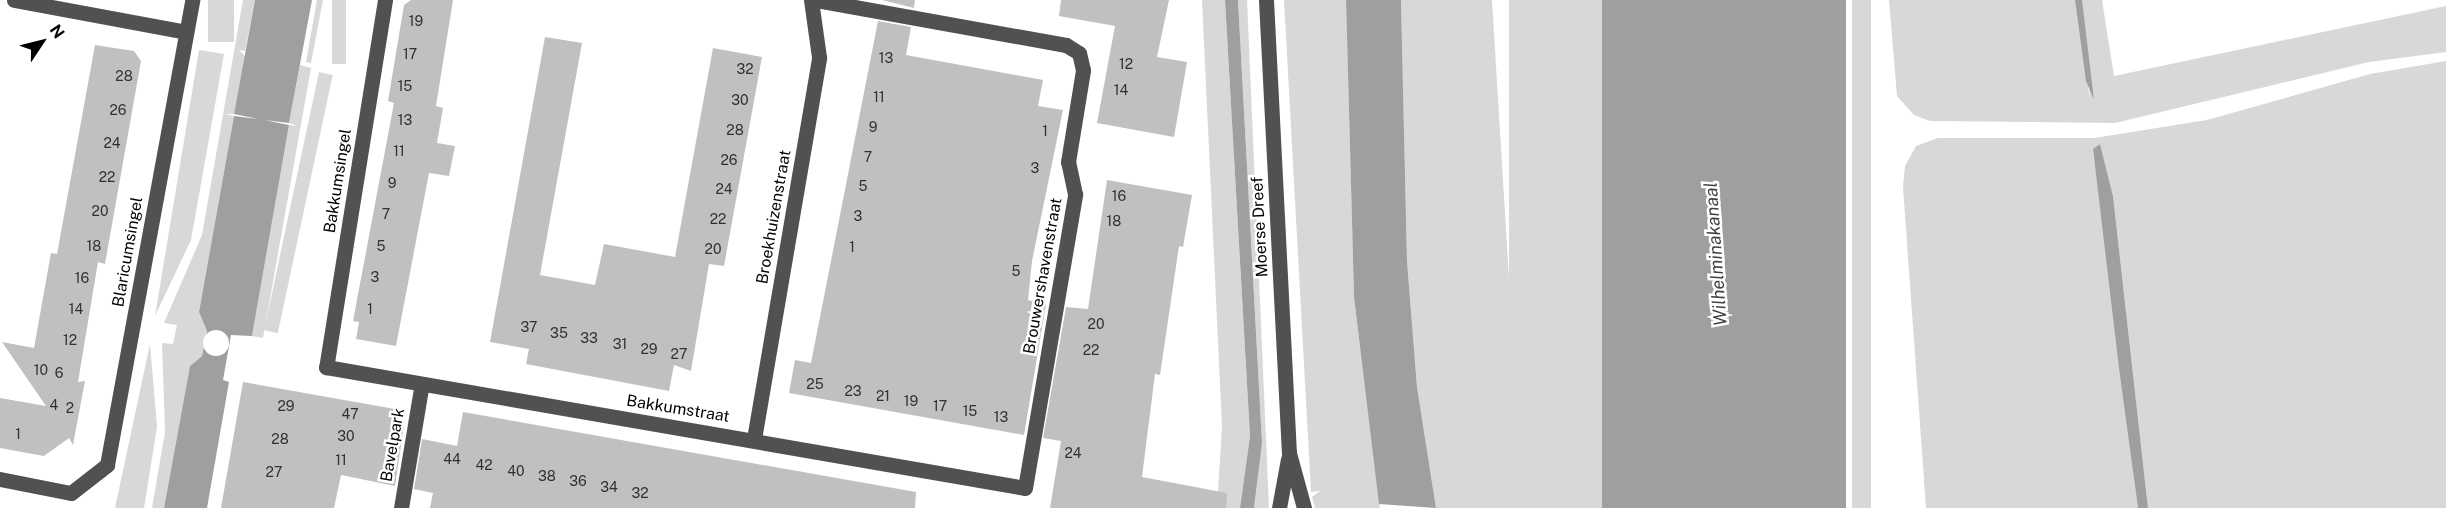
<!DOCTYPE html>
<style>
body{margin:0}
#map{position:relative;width:2446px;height:508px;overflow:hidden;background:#fff;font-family:"Public Sans",sans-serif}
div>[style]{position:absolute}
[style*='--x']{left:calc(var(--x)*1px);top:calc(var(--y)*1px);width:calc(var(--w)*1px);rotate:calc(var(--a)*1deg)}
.green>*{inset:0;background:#d8d8d8;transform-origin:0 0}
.water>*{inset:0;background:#9f9f9f;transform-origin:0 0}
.pier>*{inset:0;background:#fff}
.round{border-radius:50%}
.building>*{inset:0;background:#c0c0c0}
.minor>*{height:15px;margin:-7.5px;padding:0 7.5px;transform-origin:7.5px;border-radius:7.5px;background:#515151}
span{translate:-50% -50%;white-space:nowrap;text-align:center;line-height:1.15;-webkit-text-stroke:5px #fff;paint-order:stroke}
.number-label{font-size:14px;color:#303030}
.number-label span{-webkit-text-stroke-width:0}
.street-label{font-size:16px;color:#000}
.water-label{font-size:18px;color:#404040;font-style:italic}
.north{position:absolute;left:12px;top:12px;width:60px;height:60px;-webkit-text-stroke:4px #fff;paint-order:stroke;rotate:55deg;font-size:16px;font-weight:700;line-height:24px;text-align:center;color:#000}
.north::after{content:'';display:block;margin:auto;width:21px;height:27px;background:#000;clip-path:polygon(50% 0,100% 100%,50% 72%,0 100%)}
</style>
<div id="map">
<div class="green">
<i style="left:208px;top:0;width:26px;height:42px"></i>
<i style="clip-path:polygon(243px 0,255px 0,245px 51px,239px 50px,245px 56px,234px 114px,225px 114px,234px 116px,199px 312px,207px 331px,202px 356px,190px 366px,164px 508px,152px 508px,165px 432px,162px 343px,173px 344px,177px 325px,164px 323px,202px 235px)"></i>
<i style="clip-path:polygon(317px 0,323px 0,311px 63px,306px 62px)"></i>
<i style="left:332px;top:0;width:14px;height:64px"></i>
<i style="clip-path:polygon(1202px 0,1225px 0,1250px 436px,1240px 508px,1217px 508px,1222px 427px)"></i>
<i style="clip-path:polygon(1238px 0,1247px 0,1269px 508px,1254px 508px,1262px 443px)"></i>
<i style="clip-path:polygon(1284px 0,1346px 0,1354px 297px,1380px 508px,1315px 508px,1312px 497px,1320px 491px,1311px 492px)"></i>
<i style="clip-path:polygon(1401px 0,1492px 0,1523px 508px,1436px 508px,1417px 387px,1407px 261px)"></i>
<i style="left:1509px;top:0;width:93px;height:509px"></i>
<i style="left:1852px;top:0;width:19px;height:509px"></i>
<i style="clip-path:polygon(1889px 0,2075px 0,2090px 100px,2082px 0,2102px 0,2114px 76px,2446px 6px,2446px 52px,2369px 62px,2115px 123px,1930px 121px,1914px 115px,1897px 96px)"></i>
<i style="clip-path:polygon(199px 50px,224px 54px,191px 240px,155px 316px)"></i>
<i style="clip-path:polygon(2446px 61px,2446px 508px,2148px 508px,2113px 196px,2100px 144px,2093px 149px,2138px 508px,1926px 508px,1903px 187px,1905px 166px,1916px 146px,1938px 138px,2094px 138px,2207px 120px,2370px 74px)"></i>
<i style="clip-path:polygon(300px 65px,311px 68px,263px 338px,252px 336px,289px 125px,298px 126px,289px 123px)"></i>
<i style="left:319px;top:72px;width:14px;height:264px;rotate:12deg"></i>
<i style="clip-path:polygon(150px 344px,157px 427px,144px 508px,115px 508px)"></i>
</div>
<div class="water">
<i style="clip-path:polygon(255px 0,312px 0,289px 123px,264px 120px,289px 125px,252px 336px,231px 335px,223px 380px,229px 382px,207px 508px,164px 508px,190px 366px,202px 356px,207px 331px,199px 312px,234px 116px,258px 119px,234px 114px)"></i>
<i style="clip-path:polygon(1225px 0,1238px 0,1262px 443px,1254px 508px,1240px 508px,1250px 436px)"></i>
<i style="clip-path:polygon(1346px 0,1401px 0,1407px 261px,1417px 387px,1436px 508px,1379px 504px,1354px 297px)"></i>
<i style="left:1602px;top:0;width:244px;height:509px"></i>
<i style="clip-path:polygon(2075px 0,2082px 0,2094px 100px,2086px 81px)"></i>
<i style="clip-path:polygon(2100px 144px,2113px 196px,2148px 508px,2138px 508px,2119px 368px,2093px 149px)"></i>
</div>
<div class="pier">
<i class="round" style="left:203px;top:330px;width:26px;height:26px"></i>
</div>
<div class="building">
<i style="clip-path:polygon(411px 0,453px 0,436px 106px,443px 108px,437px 143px,455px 146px,449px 176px,429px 173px,396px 346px,356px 339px,359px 322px,353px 321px,394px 103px,388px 101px,404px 5px)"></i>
<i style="clip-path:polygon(882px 0,915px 0,914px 8px)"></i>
<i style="clip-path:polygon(1061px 0,1169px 0,1157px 57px,1187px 62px,1174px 137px,1097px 123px,1115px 26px,1059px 16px)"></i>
<i style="clip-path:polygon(878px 21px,911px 27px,906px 55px,1043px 80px,1038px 106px,1063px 110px,1032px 261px,1028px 300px,1046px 304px,1024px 435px,789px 393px,795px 360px,811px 363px)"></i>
<i style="clip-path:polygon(545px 37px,582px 43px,540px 275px,595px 285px,604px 244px,675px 257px,713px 48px,762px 57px,724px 266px,709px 264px,691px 371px,674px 365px,669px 391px,526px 364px,529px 349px,490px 342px)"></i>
<i style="clip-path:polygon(95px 45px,134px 51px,141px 61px,105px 264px,98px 262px,78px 382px,85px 381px,73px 445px,69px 438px,44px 456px,0 448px,0 398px,46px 406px,2px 342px,34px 348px,51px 253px,57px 254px)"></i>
<i style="clip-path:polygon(1107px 180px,1192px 195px,1183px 247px,1179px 246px,1160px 375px,1155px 374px,1142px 477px,1227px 493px,1226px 508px,1050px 508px,1061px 441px,1043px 438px,1066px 307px,1088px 309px)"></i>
<i style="clip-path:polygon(243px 382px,406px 411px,395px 486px,341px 475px,334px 508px,221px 508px)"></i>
<i style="clip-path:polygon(463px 412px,916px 492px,915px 508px,430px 508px,433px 493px,414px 489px,422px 439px,457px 446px)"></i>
</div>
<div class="minor">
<i style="--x:14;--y:0;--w:175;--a:10.5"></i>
<i style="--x:385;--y:0;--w:372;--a:99.1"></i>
<i style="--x:326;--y:367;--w:709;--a:9.82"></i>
<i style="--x:1025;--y:488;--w:298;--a:-80.3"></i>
<i style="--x:1075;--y:194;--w:33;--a:-102"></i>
<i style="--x:1068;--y:162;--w:93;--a:-80.7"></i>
<i style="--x:1083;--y:70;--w:17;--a:-103"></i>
<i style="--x:1079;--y:53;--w:15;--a:-148"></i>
<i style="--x:1066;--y:45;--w:255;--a:-169.8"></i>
<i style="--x:1266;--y:0;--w:454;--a:87.1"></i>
<i style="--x:1289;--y:453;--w:57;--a:74.7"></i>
<i style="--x:754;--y:439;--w:387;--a:-80.3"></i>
<i style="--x:819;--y:57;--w:58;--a:-98"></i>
<i style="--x:0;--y:479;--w:72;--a:11.2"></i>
<i style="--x:71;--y:493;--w:46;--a:-37.9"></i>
<i style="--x:107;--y:465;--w:473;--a:-79.6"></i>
<i style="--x:401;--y:508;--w:122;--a:-80.5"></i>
<i style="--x:1279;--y:508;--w:50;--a:-79.6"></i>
</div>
<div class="number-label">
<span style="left:416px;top:21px">19</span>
<span style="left:410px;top:54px">17</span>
<span style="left:886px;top:58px">13</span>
<span style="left:1126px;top:64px">12</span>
<span style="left:745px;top:69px">32</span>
<span style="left:124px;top:76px">28</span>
<span style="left:405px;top:86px">15</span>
<span style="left:1121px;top:90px">14</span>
<span style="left:879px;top:97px">11</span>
<span style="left:740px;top:100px">30</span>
<span style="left:118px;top:110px">26</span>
<span style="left:405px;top:120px">13</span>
<span style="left:873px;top:127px">9</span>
<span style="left:735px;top:130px">28</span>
<span style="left:1045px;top:131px">1</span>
<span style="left:112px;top:143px">24</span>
<span style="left:399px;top:151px">11</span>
<span style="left:868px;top:157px">7</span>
<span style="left:729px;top:160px">26</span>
<span style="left:1035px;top:168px">3</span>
<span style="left:107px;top:177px">22</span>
<span style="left:392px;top:183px">9</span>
<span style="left:863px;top:186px">5</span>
<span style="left:724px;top:189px">24</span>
<span style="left:1119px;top:196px">16</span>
<span style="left:100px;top:211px">20</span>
<span style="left:386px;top:214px">7</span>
<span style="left:858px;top:216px">3</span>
<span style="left:718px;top:219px">22</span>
<span style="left:1114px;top:221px">18</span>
<span style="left:94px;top:246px">18</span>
<span style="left:381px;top:246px">5</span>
<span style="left:852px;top:247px">1</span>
<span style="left:713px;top:249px">20</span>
<span style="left:1016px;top:271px">5</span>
<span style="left:375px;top:277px">3</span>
<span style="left:82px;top:278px">16</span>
<span style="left:76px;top:309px">14</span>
<span style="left:370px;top:309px">1</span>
<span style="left:1096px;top:324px">20</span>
<span style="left:529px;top:327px">37</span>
<span style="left:559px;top:333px">35</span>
<span style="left:589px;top:338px">33</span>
<span style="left:70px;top:340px">12</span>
<span style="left:620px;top:344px">31</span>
<span style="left:649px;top:349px">29</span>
<span style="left:1091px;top:350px">22</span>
<span style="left:679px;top:354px">27</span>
<span style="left:41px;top:370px">10</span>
<span style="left:59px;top:373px">6</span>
<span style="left:815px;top:384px">25</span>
<span style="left:853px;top:391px">23</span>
<span style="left:883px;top:396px">21</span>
<span style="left:911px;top:401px">19</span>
<span style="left:54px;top:405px">4</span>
<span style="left:286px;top:406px">29</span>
<span style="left:940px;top:406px">17</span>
<span style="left:70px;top:408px">2</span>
<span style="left:970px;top:411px">15</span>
<span style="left:350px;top:414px">47</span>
<span style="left:1001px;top:417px">13</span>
<span style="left:18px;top:434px">1</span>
<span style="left:346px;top:436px">30</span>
<span style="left:280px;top:439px">28</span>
<span style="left:1073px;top:453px">24</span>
<span style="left:452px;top:459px">44</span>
<span style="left:341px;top:460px">11</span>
<span style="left:484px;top:465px">42</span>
<span style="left:516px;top:471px">40</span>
<span style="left:274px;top:472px">27</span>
<span style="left:547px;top:476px">38</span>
<span style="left:578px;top:481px">36</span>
<span style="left:609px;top:487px">34</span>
<span style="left:640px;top:493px">32</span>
</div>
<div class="street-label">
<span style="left:338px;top:181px;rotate:-81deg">Bakkumsingel</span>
<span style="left:774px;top:217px;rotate:-80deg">Broekhuizenstraat</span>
<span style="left:1260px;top:227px;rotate:-93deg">Moerse Dreef</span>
<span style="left:128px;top:252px;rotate:-80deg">Blaricumsingel</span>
<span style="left:1043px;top:276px;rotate:-80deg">Brouwershavenstraat</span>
<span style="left:678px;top:409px;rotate:9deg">Bakkumstraat</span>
<span style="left:393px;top:445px;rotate:-80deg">Bavelpark</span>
</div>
<div class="water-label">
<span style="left:1716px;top:254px;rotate:-94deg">Wilhelminakanaal</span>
</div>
<div class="north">N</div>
</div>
